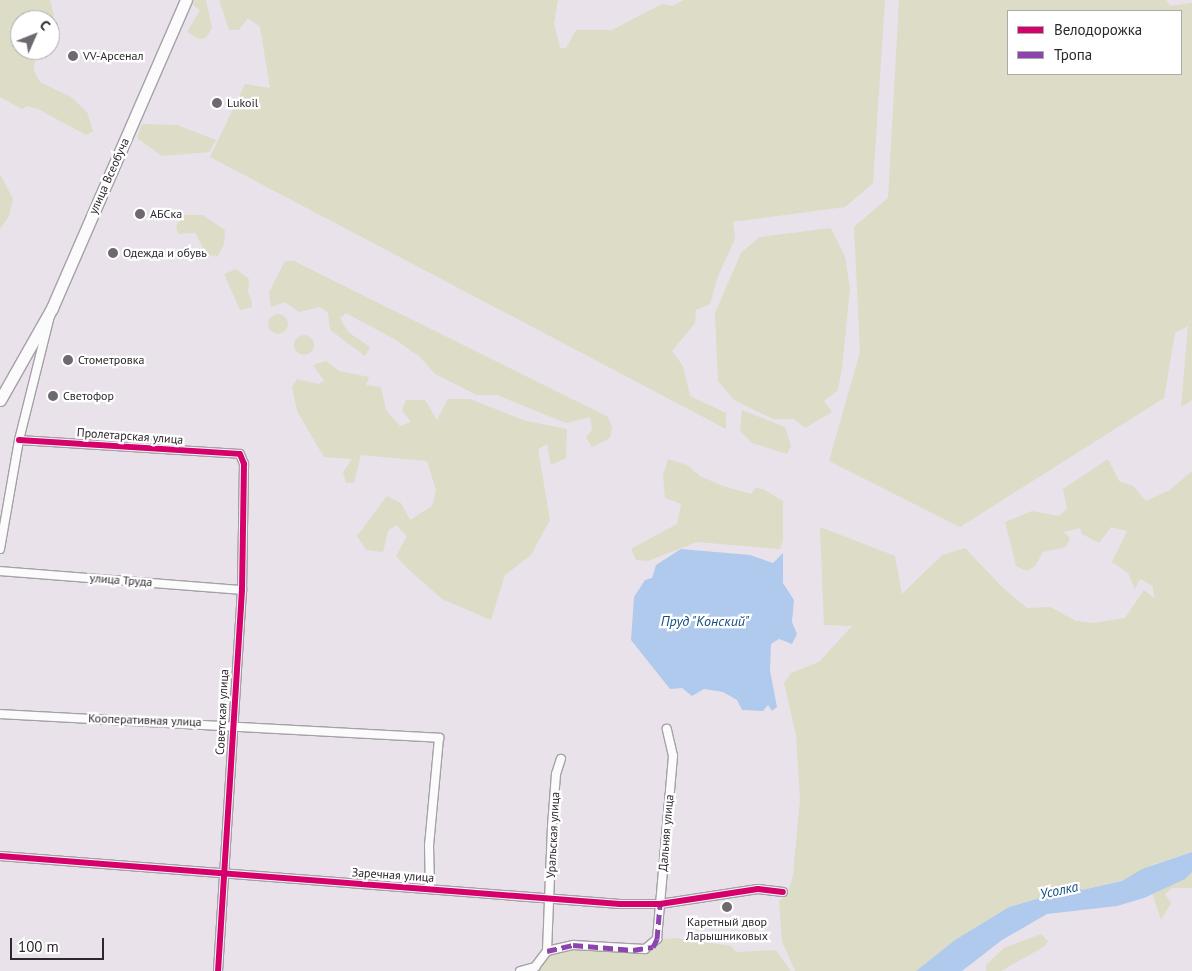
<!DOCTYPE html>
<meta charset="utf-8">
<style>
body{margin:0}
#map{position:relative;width:1192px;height:971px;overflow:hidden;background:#e9e2eb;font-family:"PT Sans",sans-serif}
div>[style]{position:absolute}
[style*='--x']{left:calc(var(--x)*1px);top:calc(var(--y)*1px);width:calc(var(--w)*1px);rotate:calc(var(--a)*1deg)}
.green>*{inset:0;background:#dcdcc7}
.round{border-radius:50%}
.water>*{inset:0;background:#b0caed}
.roads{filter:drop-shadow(1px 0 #a5a0a7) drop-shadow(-1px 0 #a5a0a7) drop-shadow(0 1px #a5a0a7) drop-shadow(0 -1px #a5a0a7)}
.minor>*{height:8px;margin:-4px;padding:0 4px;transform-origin:4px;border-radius:4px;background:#fcfbfc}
.primary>*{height:11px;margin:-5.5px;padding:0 5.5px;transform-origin:5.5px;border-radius:5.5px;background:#fcfbfc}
.quiet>*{height:5px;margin-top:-2.5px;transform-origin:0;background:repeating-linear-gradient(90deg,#8e44ad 0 10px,transparent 0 15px)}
.cycleway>*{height:6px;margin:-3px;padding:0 3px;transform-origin:3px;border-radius:3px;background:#d6006c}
.dots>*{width:14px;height:14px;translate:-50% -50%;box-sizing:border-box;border:2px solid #fff;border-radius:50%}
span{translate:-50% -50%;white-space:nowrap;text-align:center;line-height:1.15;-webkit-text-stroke:4.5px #fff;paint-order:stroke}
.poi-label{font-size:12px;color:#2c272d}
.left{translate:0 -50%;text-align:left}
.street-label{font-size:12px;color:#2c272d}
.water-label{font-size:14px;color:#134e86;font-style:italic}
.legend{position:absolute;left:1007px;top:10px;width:175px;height:65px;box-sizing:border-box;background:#fff;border:1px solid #aba9ab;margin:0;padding:6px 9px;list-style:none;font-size:15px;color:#2c272d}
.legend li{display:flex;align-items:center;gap:10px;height:25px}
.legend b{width:25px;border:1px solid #aba9ab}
.north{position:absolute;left:10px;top:10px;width:50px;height:50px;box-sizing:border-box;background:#fff;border:1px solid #aba9ab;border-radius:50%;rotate:46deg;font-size:14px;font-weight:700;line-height:20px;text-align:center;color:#2c272d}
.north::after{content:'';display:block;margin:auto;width:18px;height:22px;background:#6e6870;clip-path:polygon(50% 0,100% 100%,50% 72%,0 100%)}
.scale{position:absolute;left:10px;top:938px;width:94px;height:22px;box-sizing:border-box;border:2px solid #2c272d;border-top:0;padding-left:6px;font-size:15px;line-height:18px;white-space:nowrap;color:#2c272d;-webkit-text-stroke:4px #fff;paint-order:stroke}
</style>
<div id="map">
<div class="green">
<i style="clip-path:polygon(0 0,50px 0,54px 15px,50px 26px,50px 20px,20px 20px,20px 50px,36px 50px,34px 71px,40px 82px,71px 97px,87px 112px,93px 131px,86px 135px,38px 109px,27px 106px,22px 109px,0 97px)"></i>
<i style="clip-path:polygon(195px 0,206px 0,212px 28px,206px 38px,199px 39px,187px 32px,200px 10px,193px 5px)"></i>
<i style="clip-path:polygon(219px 0,558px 0,554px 23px,560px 48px,566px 48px,576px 30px,612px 30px,662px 4px,673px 6px,684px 0,885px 0,873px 183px,845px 207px,733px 222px,735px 239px,718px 276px,710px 304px,696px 310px,695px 323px,672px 351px,683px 366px,690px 396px,726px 413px,726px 429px,210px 157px,245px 84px,270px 88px,260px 27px,248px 18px,239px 30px,229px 30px)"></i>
<i style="clip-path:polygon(evenodd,899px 0,1166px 0,1170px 6px,1192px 3px,1192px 400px,1181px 407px,1188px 326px,1175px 333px,1164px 398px,960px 527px,829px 461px,860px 352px,854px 227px,888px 198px,899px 0,1008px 11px,1181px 11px,1181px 74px,1008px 74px,1008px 11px)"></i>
<i style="clip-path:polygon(142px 124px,177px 125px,216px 140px,209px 152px,162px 156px,137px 138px)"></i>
<i style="clip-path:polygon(0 174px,13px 199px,9px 216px,0 229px)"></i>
<i style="clip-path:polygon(184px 215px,203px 215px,225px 230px,224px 244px,218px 256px,207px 255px,195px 233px,178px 234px,176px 226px)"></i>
<i style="clip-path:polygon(831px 228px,845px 256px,850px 289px,842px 368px,838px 390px,824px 401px,832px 412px,805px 428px,794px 419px,773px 419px,734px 400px,718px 381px,715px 313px,741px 253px,760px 237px)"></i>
<i style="clip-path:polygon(285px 261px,294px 261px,608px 417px,612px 427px,610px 438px,592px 447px,586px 437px,592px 430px,590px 417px,566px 423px,497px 395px,477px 395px,435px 374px,420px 357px,396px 340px,346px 313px,340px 318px,348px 332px,370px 347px,365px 356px,330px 330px,328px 313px,320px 307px,299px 312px,285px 302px,271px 307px,269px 292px)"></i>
<i style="clip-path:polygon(236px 269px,249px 279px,248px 292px,252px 302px,252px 307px,240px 310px,224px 274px)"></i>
<i class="round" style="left:268px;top:314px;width:20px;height:20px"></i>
<i class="round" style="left:294px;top:335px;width:20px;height:20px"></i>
<i style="clip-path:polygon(326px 361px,339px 371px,369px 377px,366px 385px,381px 387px,386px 410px,400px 426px,411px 422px,402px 410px,406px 400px,425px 400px,437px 420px,448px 399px,470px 399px,526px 421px,567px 429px,566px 458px,551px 465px,547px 444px,538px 449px,550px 520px,531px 555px,505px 575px,491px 620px,442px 599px,408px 569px,396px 556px,407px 536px,396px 525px,388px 531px,383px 552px,366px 550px,357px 536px,387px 496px,401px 503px,410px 520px,432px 506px,436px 490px,427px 461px,361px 455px,354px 483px,346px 483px,343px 472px,352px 459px,324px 457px,297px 411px,292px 387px,297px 379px,318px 384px,324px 381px,313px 365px)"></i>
<i style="clip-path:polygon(742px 410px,785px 427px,791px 446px,787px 454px,752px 443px,740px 431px)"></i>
<i style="clip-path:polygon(668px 459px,687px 465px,700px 476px,723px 486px,751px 494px,755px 488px,763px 489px,783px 501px,783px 540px,780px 549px,697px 542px,648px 561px,636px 560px,631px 549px,677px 524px,681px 504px,665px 498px,663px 475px)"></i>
<i style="clip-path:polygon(1108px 459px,1119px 481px,1133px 486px,1146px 501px,1170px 490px,1192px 471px,1192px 852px,1155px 864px,1122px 881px,1082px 890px,1078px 887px,1009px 907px,955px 940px,916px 971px,795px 971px,782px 941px,779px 901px,788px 892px,793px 875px,800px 799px,796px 735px,784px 683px,791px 673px,819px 662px,852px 626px,824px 625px,820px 527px,895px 556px,902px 594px,942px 555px,965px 548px,1003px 588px,1027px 608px,1050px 607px,1076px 621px,1092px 623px,1125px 618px,1144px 590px,1154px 598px,1153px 586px,1140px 579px,1135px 589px,1128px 573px,1112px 562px,1127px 531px,1111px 527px,1099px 543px,1082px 534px,1080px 528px,1064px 532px,1070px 538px,1066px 547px,1043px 552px,1035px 566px,1027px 571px,1016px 566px,1005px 522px,1032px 511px,1059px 516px,1067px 509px,1063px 489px)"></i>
<i style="clip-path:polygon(1192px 872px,1192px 888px,1172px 888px,1165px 894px,1171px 903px,1161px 920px,1152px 893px)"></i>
<i style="clip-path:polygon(1041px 934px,1048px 941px,1045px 946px,1001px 971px,986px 971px,986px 965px,1004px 948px)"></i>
<i style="clip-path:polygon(676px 938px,731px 946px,736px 952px,776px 950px,791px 971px,526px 971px,559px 948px,646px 950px,662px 939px)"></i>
</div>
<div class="water">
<i style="clip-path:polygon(681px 549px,750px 555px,773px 563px,783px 553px,783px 583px,794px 600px,792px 622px,797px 634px,792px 644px,779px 639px,771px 644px,770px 671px,777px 707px,772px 711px,768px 705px,763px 711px,742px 710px,737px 700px,723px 692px,704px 689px,692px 696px,682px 688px,670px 689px,631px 640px,634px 597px,645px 580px,652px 578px,656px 565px)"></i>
<i style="clip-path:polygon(1192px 852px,1192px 872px,1185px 879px,1144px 898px,1117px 906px,1047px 914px,1002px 940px,962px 971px,916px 971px,955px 940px,1009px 907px,1078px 887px,1082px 890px,1122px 881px,1142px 869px)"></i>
</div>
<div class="roads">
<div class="minor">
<i style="--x:19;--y:440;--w:221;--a:3.6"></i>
<i style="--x:240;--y:454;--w:11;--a:68"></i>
<i style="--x:244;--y:464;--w:126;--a:90.9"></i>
<i style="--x:242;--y:590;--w:382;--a:93.6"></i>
<i style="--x:0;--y:549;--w:111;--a:-80.1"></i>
<i style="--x:19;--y:440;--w:128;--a:-76"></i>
<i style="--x:0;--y:571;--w:243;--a:4.5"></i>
<i style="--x:0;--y:714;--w:440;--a:3.1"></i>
<i style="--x:439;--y:738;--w:107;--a:95.3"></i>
<i style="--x:429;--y:845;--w:43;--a:88.7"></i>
<i style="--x:0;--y:856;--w:622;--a:4.43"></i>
<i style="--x:620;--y:904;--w:40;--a:0"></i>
<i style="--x:660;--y:904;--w:99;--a:-8.7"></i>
<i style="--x:758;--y:889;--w:25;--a:7"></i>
<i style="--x:547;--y:951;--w:27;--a:-13"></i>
<i style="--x:573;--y:945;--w:72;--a:3.2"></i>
<i style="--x:645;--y:949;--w:16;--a:-40"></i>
<i style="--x:657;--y:939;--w:184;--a:-85"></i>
<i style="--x:673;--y:756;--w:28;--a:-103"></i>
<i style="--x:520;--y:971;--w:16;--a:-15"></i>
<i style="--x:535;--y:967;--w:20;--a:-53"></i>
<i style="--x:547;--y:951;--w:125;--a:-87.7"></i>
<i style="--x:552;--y:826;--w:52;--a:-85.6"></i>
<i style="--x:556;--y:774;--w:16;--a:-72"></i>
</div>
<div class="primary">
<i style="--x:0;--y:400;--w:106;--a:-60.5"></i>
<i style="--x:52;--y:308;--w:336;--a:-66.5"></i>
</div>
</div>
<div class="quiet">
<i style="--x:547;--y:951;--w:27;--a:-13"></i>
<i style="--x:573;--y:945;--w:60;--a:4.8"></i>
<i style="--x:633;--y:950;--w:20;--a:-9"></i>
<i style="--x:653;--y:947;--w:9;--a:-63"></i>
<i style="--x:657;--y:939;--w:35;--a:-85"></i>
</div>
<div class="cycleway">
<i style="--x:19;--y:440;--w:221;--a:3.6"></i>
<i style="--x:240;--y:454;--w:11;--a:68"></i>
<i style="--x:244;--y:464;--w:126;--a:90.9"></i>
<i style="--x:242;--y:590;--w:382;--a:93.6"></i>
<i style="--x:0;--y:856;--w:622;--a:4.43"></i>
<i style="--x:620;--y:904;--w:40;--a:0"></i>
<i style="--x:660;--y:904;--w:99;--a:-8.7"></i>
<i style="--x:758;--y:889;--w:25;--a:7"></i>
</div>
<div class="dots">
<i style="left:73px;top:56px;background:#6e6870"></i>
<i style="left:217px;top:103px;background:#6e6870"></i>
<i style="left:140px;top:214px;background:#6e6870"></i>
<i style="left:113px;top:253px;background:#6e6870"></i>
<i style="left:68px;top:360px;background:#6e6870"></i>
<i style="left:53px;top:396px;background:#6e6870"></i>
<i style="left:727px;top:907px;background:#6e6870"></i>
</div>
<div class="poi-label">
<span class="left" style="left:83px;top:56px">VV-Арсенал</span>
<span class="left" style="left:227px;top:103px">Lukoil</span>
<span class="left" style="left:150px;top:214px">АБСка</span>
<span class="left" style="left:123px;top:253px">Одежда и обувь</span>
<span class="left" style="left:78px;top:360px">Стометровка</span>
<span class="left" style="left:63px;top:396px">Светофор</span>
<span style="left:727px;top:929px">Каретный двор<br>Ларышниковых</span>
</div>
<div class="street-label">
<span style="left:109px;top:176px;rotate:-66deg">улица Всеобуча</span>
<span style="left:130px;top:436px;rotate:4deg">Пролетарская улица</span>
<span style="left:121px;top:580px;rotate:4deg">улица Труда</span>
<span style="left:222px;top:712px;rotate:-87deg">Советская улица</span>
<span style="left:145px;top:720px;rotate:2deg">Кооперативная улица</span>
<span style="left:666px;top:833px;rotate:-85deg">Дальняя улица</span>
<span style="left:553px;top:835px;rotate:-87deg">Уральская улица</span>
<span style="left:393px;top:875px;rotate:4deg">Заречная улица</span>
</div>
<div class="water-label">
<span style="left:705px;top:621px">Пруд "Конский"</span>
<span style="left:1059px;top:890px;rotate:-12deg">Усолка</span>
</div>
<ul class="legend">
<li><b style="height:6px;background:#d6006c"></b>Велодорожка</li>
<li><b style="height:6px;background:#8e44ad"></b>Тропа</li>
</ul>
<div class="north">С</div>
<div class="scale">100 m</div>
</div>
